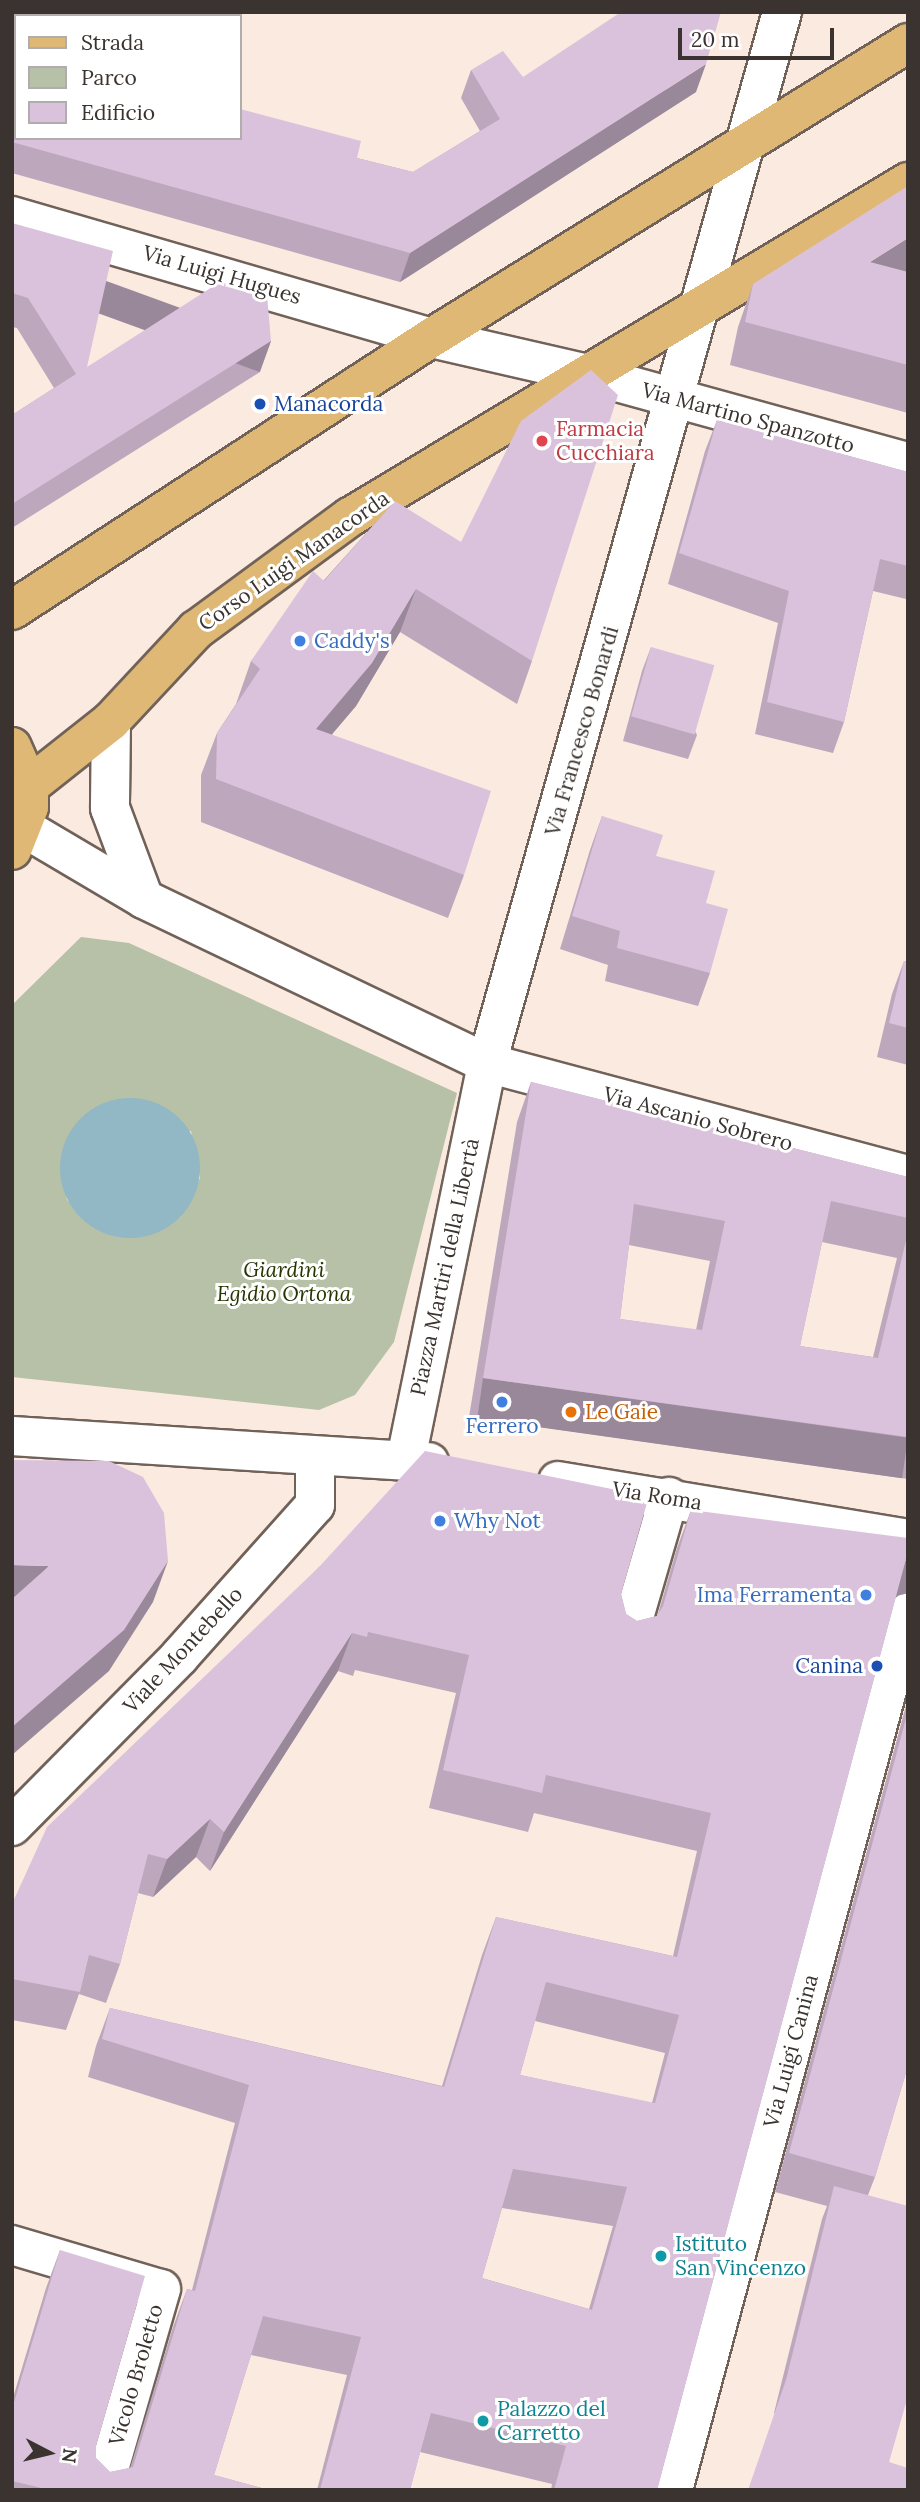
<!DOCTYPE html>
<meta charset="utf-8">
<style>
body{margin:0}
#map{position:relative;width:920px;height:2502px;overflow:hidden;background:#fbeadf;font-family:Lora,serif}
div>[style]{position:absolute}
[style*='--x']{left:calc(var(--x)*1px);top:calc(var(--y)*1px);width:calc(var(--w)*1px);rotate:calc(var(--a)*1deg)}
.green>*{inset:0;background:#b7c1a8}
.water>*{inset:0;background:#91b8c4}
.round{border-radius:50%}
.roads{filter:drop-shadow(2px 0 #716259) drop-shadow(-2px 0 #716259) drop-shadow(0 2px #716259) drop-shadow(0 -2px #716259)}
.minor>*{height:38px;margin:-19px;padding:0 19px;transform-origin:19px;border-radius:19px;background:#fff}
.major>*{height:38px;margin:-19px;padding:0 19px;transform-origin:19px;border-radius:19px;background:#dfb875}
.wall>*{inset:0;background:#bca7bd}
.shaded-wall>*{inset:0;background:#99889a;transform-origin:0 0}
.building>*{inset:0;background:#dbc2dc;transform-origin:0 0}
.dots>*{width:19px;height:19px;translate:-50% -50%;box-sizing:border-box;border:4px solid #fff;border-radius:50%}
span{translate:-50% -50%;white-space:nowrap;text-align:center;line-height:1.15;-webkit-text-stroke:6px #fff;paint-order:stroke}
.street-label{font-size:21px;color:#3a332f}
.transit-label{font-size:21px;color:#164399}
.left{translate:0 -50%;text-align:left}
.right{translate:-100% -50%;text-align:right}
.health-label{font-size:21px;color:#be3a42}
.shop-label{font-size:21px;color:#366cbe}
.park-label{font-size:21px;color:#263501;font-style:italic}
.food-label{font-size:21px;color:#c56008}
.culture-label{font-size:21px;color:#0d838f}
.frame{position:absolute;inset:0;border:14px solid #3a332f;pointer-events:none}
.legend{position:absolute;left:14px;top:14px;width:228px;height:126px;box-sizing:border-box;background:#fff;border:2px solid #b0adac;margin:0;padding:9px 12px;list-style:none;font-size:21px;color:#3a332f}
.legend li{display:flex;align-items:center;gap:14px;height:35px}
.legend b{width:35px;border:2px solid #b0adac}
.north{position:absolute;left:14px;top:2418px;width:70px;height:70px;-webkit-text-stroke:5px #fff;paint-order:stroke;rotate:97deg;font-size:19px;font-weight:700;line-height:28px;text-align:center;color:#3a332f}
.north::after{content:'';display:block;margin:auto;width:24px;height:32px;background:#3a332f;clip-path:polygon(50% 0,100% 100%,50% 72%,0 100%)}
.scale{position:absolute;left:678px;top:28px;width:156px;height:32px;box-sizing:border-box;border:4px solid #3a332f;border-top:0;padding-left:9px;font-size:21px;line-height:24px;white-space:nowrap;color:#3a332f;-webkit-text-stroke:5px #fff;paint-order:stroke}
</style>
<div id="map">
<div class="green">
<i style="clip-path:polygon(evenodd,81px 937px,129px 943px,457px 1093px,394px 1342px,355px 1395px,319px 1410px,12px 1377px,12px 1005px,81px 937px,191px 1131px,200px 1178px,180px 1217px,142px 1237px,119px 1237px,98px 1230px,67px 1200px,61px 1155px,191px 1131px)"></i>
</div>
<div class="water">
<i class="round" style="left:60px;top:1098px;width:140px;height:140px"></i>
</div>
<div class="roads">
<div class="minor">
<i style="--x:12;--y:216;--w:436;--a:16.2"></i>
<i style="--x:431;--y:338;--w:161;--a:12.9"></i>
<i style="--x:588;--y:374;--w:332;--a:15.4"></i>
<i style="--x:111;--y:721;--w:87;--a:90.7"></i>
<i style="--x:110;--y:808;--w:97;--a:69.5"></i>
<i style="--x:24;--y:828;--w:139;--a:30.6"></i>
<i style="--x:144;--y:899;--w:380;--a:25.6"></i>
<i style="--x:487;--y:1063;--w:436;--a:14.9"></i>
<i style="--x:12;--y:1436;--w:418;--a:3.6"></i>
<i style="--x:406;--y:1459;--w:404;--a:-78.4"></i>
<i style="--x:487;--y:1063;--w:1092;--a:-74.32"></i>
<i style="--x:558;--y:1481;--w:355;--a:9.4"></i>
<i style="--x:628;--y:1638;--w:147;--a:-73.8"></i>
<i style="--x:12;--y:1826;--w:238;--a:-45.3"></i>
<i style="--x:179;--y:1657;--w:204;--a:-48.2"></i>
<i style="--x:315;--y:1505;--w:49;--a:-90"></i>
<i style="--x:12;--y:2245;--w:155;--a:16.5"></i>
<i style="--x:161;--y:2289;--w:209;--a:106.1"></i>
<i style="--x:673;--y:2490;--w:909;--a:-75.02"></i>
</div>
<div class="major">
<i style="--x:12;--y:610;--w:500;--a:-33"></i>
<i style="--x:431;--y:338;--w:561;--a:-31.73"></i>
<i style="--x:12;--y:747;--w:43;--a:66.4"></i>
<i style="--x:29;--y:786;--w:21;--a:90"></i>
<i style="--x:29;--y:807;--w:46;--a:111.6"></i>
<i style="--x:29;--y:786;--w:105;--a:-38.4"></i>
<i style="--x:111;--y:721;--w:125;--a:-47"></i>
<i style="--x:196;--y:630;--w:191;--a:-36.3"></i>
<i style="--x:350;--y:517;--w:651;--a:-30.98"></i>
</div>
</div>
<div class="wall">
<i style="clip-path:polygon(471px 70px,523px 77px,696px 92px,400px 282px,12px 173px,12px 91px,16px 79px,16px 138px,357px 158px,413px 172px,480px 131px,461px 98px)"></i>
<i style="clip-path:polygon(12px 223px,87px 367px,271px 341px,260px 372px,12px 528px,12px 415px,54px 388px,17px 328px,12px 327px)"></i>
<i style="clip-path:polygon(906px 272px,908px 272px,908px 413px,730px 365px,738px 327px,753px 284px)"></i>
<i style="clip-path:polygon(717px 420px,908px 472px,908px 595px,906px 599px,873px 591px,844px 722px,833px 753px,755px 734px,778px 623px,668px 584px,705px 451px)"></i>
<i style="clip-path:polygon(395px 501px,532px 661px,517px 704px,400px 632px,356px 706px,332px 734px,464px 875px,448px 918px,201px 822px,201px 775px,217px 733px,236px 704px,251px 661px)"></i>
<i style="clip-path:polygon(651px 647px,697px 735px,688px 759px,623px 741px,642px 671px)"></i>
<i style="clip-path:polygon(602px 816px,656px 856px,706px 903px,710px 973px,698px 1006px,605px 981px,608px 965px,560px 949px,590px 850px)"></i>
<i style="clip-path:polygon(904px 961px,908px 962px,908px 1065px,877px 1057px,892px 994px)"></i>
<i style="clip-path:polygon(evenodd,531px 1082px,908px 1177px,908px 1479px,469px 1417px,517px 1122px,531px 1082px,822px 1242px,897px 1258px,873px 1357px,800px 1346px,822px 1242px,531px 1082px,629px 1245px,710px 1261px,696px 1330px,620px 1319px,629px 1245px)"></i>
<i style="clip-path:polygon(evenodd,639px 1502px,621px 1594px,626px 1614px,637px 1621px,657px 1616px,658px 1614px,677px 1548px,691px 1510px,908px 1593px,896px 1596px,657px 2490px,551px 2490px,552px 2484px,420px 2452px,410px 2490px,317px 2490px,347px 2375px,251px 2355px,214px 2475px,269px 2490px,12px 2490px,12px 2401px,46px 2288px,60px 2250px,96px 2446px,96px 2458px,110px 2472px,130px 2468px,173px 2327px,187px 2289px,192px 2290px,235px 2123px,88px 2077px,96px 2046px,110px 2008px,442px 2086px,482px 1955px,496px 1917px,673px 1956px,697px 1851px,534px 1813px,528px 1832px,429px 1808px,456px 1693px,355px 1670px,353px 1676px,338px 1671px,210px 1871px,196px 1857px,153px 1897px,138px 1893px,120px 1964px,106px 2003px,79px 1994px,66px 2030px,12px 2020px,12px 1904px,319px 1567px,639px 1502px,535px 2021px,665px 2053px,652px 2103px,520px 2075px,535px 2021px,639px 1502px,502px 2208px,613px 2226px,589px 2309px,482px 2278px,502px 2208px)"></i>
<i style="clip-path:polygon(908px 1698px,908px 2066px,875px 2177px,868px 2195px,889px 2462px,908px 2490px,774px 2413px,822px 2219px,827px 2206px,775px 2192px)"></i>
</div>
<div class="shaded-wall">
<i style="clip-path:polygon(706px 64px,696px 92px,400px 282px,410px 253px)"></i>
<i style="clip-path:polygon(908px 238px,908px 271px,854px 305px,870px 262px)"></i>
<i style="left:271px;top:341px;width:33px;height:306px;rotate:110deg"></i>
<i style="clip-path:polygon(416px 589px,400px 632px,356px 706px,300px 772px,316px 729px)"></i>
<i style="left:483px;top:1378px;width:429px;height:41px;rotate:8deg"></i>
<i style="clip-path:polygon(908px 1558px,908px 1593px,892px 1597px,906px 1559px)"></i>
<i style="clip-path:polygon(168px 1561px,153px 1602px,109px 1671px,12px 1755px,12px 1727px)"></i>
<i style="clip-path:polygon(12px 1565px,49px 1566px,12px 1607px)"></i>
<i style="clip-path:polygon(352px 1633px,338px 1671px,210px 1871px,224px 1832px)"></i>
<i style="clip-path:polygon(210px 1819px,196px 1857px,153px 1897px,167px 1859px)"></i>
</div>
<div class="building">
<i style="left:37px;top:12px;width:170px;height:4px"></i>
<i style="clip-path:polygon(621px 12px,721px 12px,706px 64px,410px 253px,12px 142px,12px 99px,16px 87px,16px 138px,240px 138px,240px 109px,361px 141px,357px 158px,413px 172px,500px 119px,471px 70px,503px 51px,523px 77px)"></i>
<i style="clip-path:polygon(908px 186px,908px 238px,870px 262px,908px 272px,908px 365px,745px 322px,753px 284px)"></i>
<i style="clip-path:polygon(12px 223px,113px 251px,87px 367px,220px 282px,267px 295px,271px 341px,12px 504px,12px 415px,76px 374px,28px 298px,12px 293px)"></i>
<i style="clip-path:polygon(591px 370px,618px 395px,532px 661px,416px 589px,372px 663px,316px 729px,491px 791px,464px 875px,216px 779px,217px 733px,260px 669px,251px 661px,313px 571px,324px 581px,395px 501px,461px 542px,521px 421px)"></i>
<i style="clip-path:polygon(717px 420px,908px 472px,908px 566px,880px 559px,844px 722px,767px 702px,789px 591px,679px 553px)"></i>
<i style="left:651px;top:647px;width:66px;height:72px;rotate:16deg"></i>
<i style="clip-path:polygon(602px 816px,663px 835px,656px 856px,715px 871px,706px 903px,728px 909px,710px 973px,617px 948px,620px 931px,572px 916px)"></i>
<i style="clip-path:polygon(904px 961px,908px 962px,908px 1028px,889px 1023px)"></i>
<i style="clip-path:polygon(evenodd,531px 1082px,908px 1177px,908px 1218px,831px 1201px,800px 1346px,878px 1358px,908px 1232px,908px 1437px,483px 1378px,531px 1082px,634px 1204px,725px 1221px,702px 1330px,620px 1319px,634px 1204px)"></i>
<i style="clip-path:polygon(evenodd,425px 1451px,641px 1495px,639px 1502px,647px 1503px,621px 1594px,626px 1614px,637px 1621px,657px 1616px,663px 1606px,691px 1510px,908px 1538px,908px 1558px,906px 1559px,657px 2490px,554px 2490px,566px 2446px,431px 2413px,410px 2490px,320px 2490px,361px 2337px,263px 2316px,214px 2475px,269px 2490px,50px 2490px,12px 2481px,12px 2409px,60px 2250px,145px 2276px,96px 2446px,96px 2458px,110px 2472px,133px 2467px,187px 2289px,195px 2291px,249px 2085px,102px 2039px,110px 2008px,444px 2087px,496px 1917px,677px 1957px,711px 1813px,546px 1775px,542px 1793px,443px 1770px,469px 1655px,368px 1632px,367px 1637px,352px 1633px,224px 1832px,210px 1819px,167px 1859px,148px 1854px,120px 1964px,89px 1955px,80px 1992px,12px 1979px,12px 1904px,47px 1827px,319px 1567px,425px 1451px,546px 1982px,679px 2015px,655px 2103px,520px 2075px,546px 1982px,425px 1451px,513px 2169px,627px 2187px,592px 2310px,482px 2278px,513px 2169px)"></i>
<i style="clip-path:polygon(12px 1460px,109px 1461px,143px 1477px,164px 1513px,168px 1561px,124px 1630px,12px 1727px,12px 1599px,49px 1566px,12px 1565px)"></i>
<i style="clip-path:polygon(908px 1711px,908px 2066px,875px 2177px,789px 2153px)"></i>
<i style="clip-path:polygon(834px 2186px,908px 2206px,908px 2396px,889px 2462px,908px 2468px,908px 2490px,748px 2490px,786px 2380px)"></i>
</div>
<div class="dots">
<i style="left:260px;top:404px;background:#1a4fb4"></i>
<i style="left:542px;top:441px;background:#e0444e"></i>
<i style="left:300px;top:641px;background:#3f7fe0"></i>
<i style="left:502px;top:1402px;background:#3f7fe0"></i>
<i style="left:571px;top:1412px;background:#e8710a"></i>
<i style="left:440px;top:1521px;background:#3f7fe0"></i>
<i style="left:866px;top:1595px;background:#3f7fe0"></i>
<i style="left:877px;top:1666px;background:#1a4fb4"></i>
<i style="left:661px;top:2256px;background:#0f9aa8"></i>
<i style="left:483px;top:2421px;background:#0f9aa8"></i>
</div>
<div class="street-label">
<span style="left:222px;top:275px;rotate:16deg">Via Luigi Hugues</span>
<span style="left:748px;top:418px;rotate:15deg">Via Martino Spanzotto</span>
<span style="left:294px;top:561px;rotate:-35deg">Corso Luigi Manacorda</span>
<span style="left:582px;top:731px;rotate:-74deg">Via Francesco Bonardi</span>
<span style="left:698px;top:1119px;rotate:15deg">Via Ascanio Sobrero</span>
<span style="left:445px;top:1267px;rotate:-78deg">Piazza Martiri della Libertà</span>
<span style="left:657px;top:1496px;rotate:9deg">Via Roma</span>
<span style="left:183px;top:1650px;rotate:-47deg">Viale Montebello</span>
<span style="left:791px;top:2051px;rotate:-75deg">Via Luigi Canina</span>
<span style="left:136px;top:2375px;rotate:-74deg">Vicolo Broletto</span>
</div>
<div class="transit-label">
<span class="left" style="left:274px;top:404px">Manacorda</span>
<span class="right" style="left:863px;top:1666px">Canina</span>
</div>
<div class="health-label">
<span class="left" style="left:556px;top:441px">Farmacia<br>Cucchiara</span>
</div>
<div class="shop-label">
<span class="left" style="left:314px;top:641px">Caddy's</span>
<span style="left:502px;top:1426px">Ferrero</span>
<span class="left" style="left:454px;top:1521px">Why Not</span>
<span class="right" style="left:852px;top:1595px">Ima Ferramenta</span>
</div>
<div class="park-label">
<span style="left:284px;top:1282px">Giardini<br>Egidio Ortona</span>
</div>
<div class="food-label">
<span class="left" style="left:585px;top:1412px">Le Gaie</span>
</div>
<div class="culture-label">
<span class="left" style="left:675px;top:2256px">Istituto<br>San Vincenzo</span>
<span class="left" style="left:497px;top:2421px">Palazzo del<br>Carretto</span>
</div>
<div class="frame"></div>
<ul class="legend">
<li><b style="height:9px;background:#dfb875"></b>Strada</li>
<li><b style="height:19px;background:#b7c1a8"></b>Parco</li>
<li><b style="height:19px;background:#dbc2dc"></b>Edificio</li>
</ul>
<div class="north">N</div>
<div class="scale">20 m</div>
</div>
